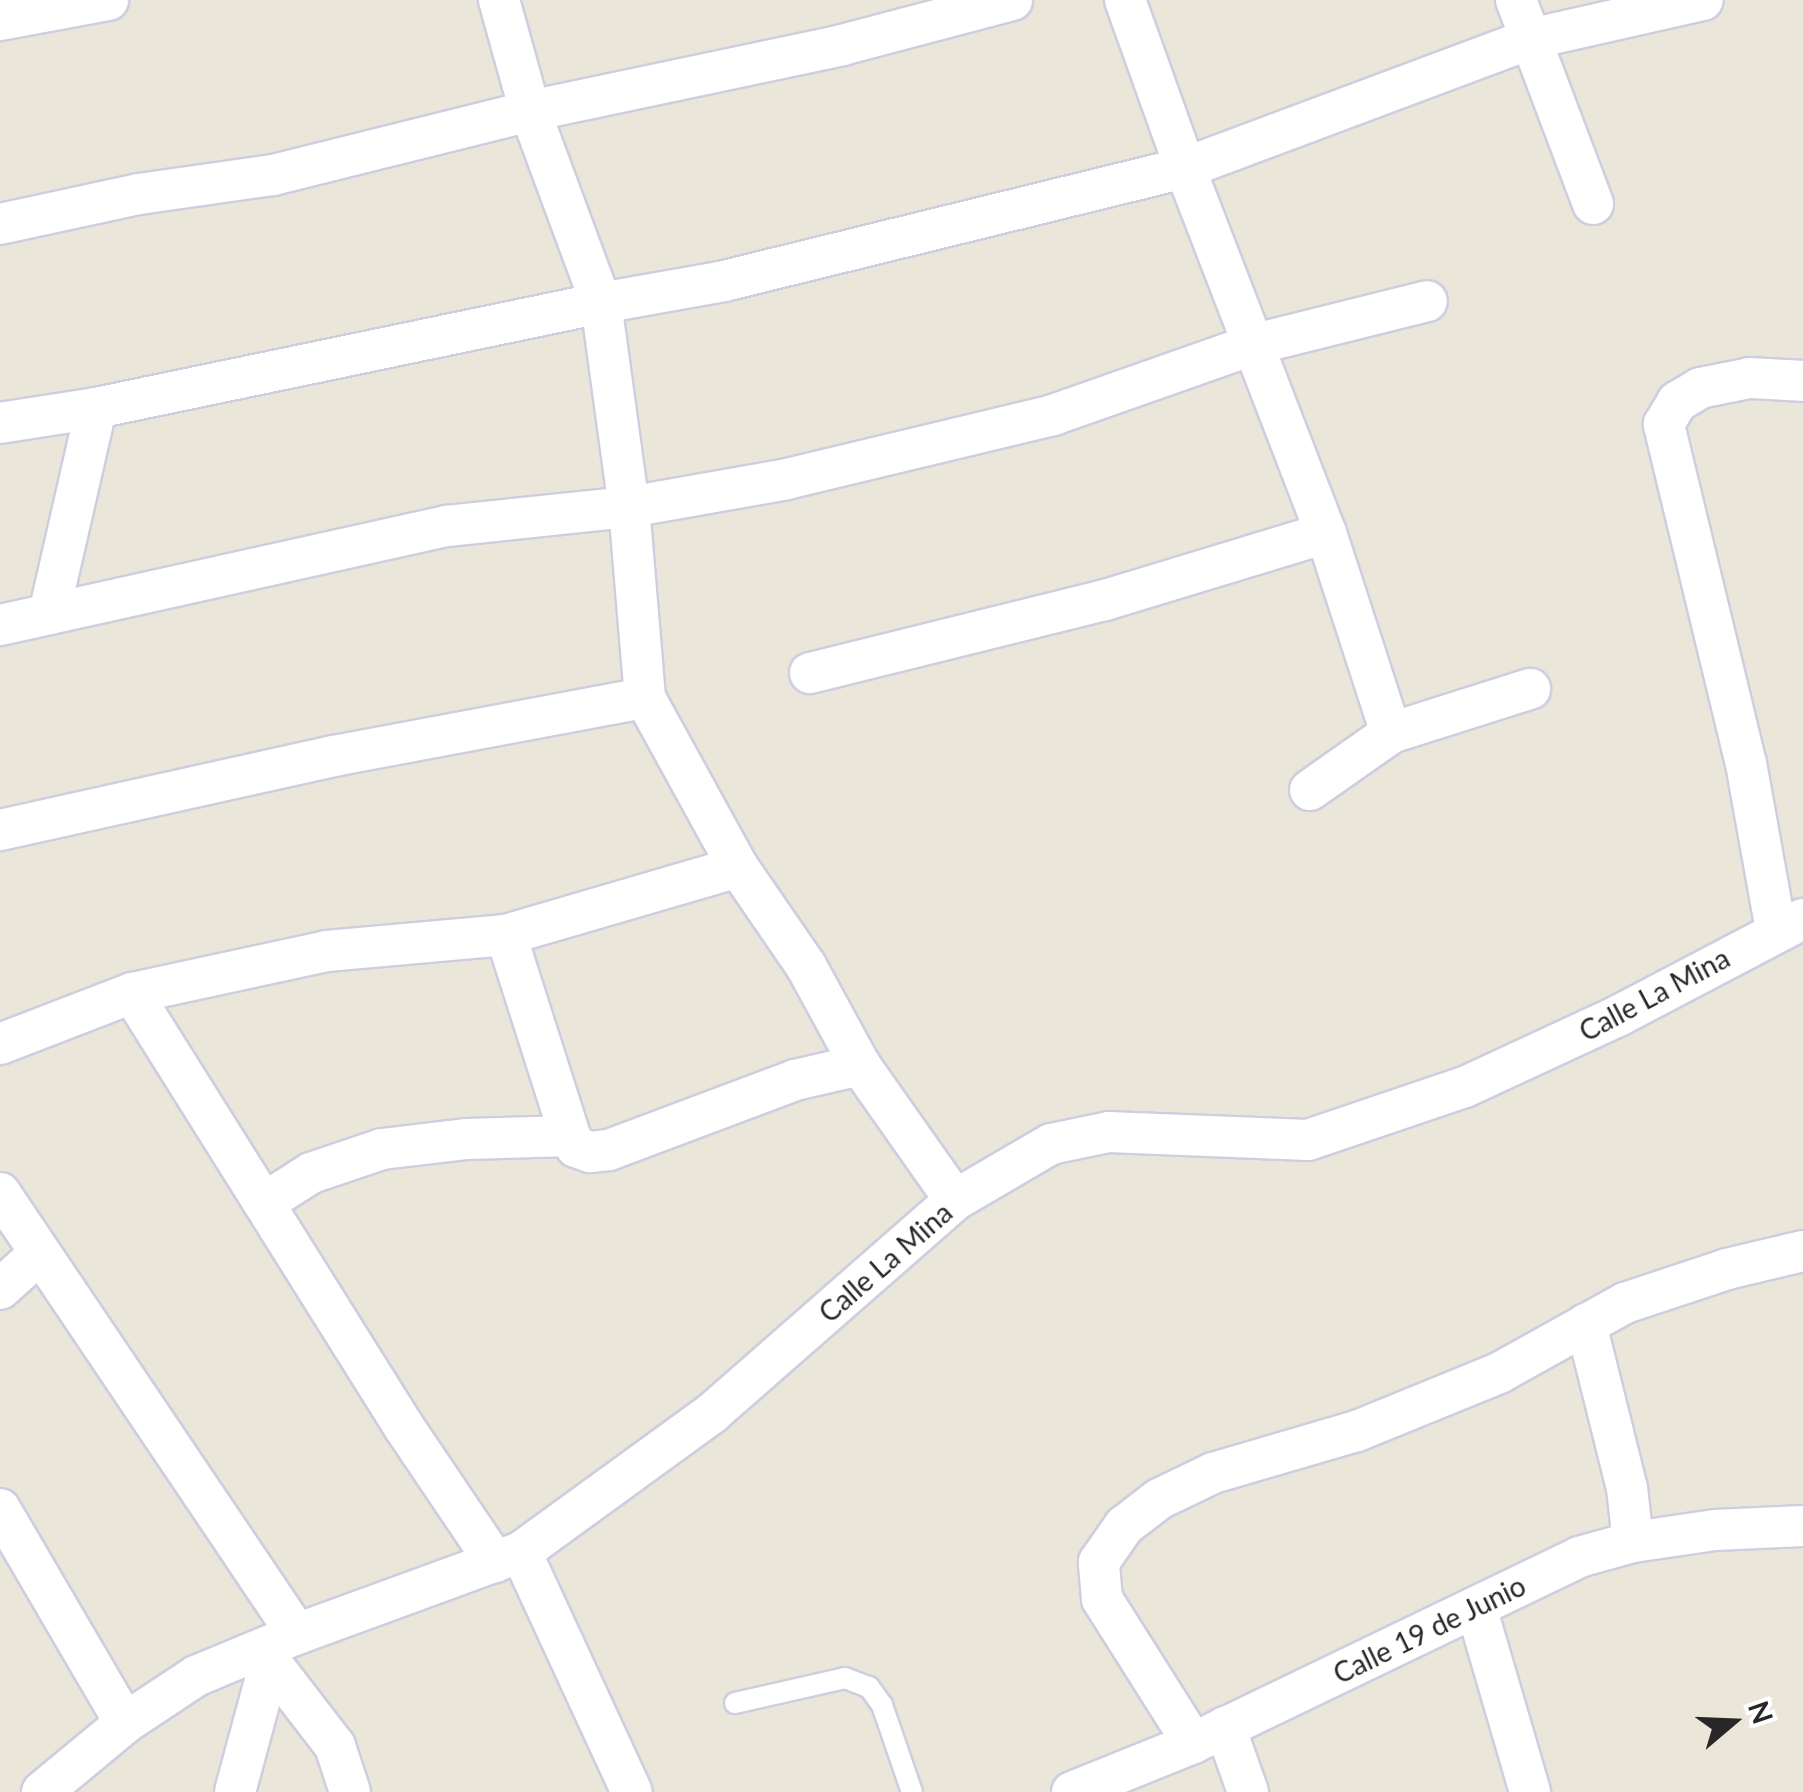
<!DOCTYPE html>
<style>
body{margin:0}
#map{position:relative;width:1803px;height:1792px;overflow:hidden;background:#eae6d9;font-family:Lato,sans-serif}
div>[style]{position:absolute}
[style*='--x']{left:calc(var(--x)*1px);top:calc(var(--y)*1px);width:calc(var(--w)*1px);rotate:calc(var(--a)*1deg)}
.roads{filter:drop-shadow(2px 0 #cecee0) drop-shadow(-2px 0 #cecee0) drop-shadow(0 2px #cecee0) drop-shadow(0 -2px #cecee0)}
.service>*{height:20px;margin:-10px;padding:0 10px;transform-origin:10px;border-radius:10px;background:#fff}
.minor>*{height:40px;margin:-20px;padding:0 20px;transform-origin:20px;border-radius:20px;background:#fff}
span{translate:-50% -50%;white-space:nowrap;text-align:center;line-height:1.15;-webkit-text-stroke:8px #fff;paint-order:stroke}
.street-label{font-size:28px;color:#272727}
.north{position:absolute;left:1683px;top:1672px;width:100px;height:100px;-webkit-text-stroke:8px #fff;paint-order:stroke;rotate:71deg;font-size:28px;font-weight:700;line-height:40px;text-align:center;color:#272727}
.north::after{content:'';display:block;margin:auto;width:35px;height:45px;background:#272727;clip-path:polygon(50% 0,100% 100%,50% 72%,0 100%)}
</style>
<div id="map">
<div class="roads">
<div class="service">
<i style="--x:735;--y:1703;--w:113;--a:-12.8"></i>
<i style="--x:845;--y:1678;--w:26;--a:21"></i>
<i style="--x:869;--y:1687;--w:22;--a:54"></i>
<i style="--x:882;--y:1705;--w:92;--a:71"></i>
</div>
<div class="minor">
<i style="--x:499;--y:0;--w:115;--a:74.4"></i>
<i style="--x:530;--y:111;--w:205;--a:69.7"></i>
<i style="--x:601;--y:303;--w:125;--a:-10.1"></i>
<i style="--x:724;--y:281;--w:475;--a:-13.8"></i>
<i style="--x:1185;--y:168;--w:391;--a:68.9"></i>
<i style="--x:1326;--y:533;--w:210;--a:72"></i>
<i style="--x:1125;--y:0;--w:178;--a:70.3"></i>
<i style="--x:1185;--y:168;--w:368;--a:-20.5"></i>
<i style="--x:1530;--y:39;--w:177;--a:-12.7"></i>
<i style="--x:1516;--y:0;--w:218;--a:69.3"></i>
<i style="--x:0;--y:20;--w:110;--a:-10.5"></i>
<i style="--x:0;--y:224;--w:142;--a:-12.2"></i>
<i style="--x:139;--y:194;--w:135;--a:-8.1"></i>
<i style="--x:273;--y:175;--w:265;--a:-14"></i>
<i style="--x:530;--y:111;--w:319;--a:-11.9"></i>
<i style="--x:842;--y:45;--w:176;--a:-14.8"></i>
<i style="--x:0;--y:423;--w:97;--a:-8.9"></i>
<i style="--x:96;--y:408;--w:516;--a:-11.75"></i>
<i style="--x:601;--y:303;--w:206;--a:82.2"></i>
<i style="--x:629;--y:507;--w:192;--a:85.2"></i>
<i style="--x:645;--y:698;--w:193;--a:61.2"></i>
<i style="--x:738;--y:867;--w:242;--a:163.7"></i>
<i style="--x:506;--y:935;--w:180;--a:174.9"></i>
<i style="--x:327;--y:951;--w:199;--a:167.8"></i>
<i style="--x:132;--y:993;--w:142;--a:158.9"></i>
<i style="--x:49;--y:614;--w:211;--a:-77.1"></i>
<i style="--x:0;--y:625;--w:458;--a:-12.5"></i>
<i style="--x:447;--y:526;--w:183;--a:-6"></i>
<i style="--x:629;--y:507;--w:160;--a:-10"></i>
<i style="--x:787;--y:479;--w:274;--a:-13.5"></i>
<i style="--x:1053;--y:415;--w:214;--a:-19.4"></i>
<i style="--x:1255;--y:344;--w:177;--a:-14"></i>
<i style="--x:810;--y:673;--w:304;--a:-13.9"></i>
<i style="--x:1105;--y:600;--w:231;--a:-16.9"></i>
<i style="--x:1310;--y:790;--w:99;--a:-35.1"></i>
<i style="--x:1391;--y:733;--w:146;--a:-17.6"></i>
<i style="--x:0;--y:830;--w:342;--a:-12.5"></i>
<i style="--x:334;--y:756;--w:316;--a:-10.6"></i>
<i style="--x:738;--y:867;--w:120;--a:55.5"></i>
<i style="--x:806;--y:966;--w:113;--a:61.4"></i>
<i style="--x:860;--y:1065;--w:165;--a:54.9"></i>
<i style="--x:1776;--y:930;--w:169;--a:-100.2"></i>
<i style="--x:1746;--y:764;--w:350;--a:-103.6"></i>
<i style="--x:1664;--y:424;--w:26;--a:-59"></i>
<i style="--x:1677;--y:402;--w:27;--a:-31"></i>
<i style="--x:1700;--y:388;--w:51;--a:-11.3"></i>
<i style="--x:1750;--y:378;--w:53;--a:3.2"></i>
<i style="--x:506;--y:935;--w:211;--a:72.3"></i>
<i style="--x:570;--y:1136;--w:13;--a:61"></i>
<i style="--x:576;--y:1147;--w:15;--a:20"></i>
<i style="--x:590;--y:1152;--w:19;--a:-6"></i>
<i style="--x:609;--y:1150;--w:199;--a:-20.6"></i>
<i style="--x:795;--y:1080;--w:67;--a:-13"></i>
<i style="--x:132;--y:993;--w:512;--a:57.92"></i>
<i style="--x:404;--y:1427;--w:163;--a:56"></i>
<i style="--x:0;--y:1193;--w:532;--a:56.04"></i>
<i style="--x:264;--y:1203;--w:56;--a:-32.6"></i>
<i style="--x:311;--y:1173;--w:75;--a:-18.7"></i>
<i style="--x:382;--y:1149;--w:86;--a:-6.7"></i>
<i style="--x:467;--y:1139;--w:103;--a:-1.7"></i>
<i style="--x:0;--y:1289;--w:52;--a:-41.9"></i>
<i style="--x:1586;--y:1324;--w:169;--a:76"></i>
<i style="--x:1627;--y:1488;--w:54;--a:83.7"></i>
<i style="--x:0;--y:1509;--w:248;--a:59.7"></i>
<i style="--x:521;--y:1552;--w:264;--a:65.2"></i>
<i style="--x:1476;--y:1607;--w:193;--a:73.7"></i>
<i style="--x:261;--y:1650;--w:121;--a:52.4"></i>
<i style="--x:335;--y:1746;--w:48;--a:71.9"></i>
<i style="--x:1225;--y:1727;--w:69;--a:70.5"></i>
<i style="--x:1193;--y:1743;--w:170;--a:-122.3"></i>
<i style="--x:1102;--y:1599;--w:37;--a:-95"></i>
<i style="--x:1099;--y:1562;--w:44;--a:-55.2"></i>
<i style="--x:1124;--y:1526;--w:44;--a:-37.6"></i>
<i style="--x:1159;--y:1499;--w:60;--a:-25.7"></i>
<i style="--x:1213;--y:1473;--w:150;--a:-16.3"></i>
<i style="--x:1357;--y:1431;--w:153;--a:-22.2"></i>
<i style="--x:1499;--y:1373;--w:144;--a:-29.1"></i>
<i style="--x:1625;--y:1303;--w:108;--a:-18.4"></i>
<i style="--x:1727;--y:1269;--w:78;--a:-13.3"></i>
<i style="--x:42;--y:1792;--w:108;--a:-39.7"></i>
<i style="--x:125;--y:1723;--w:85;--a:-33.5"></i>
<i style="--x:196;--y:1676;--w:109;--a:-22.6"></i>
<i style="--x:297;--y:1634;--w:239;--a:-20.1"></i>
<i style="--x:521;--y:1552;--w:236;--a:-36"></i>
<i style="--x:712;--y:1413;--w:323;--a:-41.2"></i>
<i style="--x:955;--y:1200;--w:111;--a:-30.3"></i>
<i style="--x:1051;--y:1144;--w:59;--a:-11.7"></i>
<i style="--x:1109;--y:1132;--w:199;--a:2.3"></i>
<i style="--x:1308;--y:1140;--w:166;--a:-18.7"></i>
<i style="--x:1465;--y:1087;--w:171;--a:-24.9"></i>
<i style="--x:1620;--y:1015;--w:207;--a:-27.7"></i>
<i style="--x:235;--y:1792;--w:131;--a:-74.9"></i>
<i style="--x:1072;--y:1792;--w:131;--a:-22"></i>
<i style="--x:1193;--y:1743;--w:428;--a:-25.7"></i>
<i style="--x:1579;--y:1557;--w:56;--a:-15.5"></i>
<i style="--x:1633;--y:1542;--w:83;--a:-8.3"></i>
<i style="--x:1715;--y:1530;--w:88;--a:-2.6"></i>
</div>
</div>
<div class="street-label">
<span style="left:1654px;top:994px;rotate:-28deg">Calle La Mina</span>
<span style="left:885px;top:1262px;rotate:-41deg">Calle La Mina</span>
<span style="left:1429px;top:1629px;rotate:-26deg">Calle 19 de Junio</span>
</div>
<div class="north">N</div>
</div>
